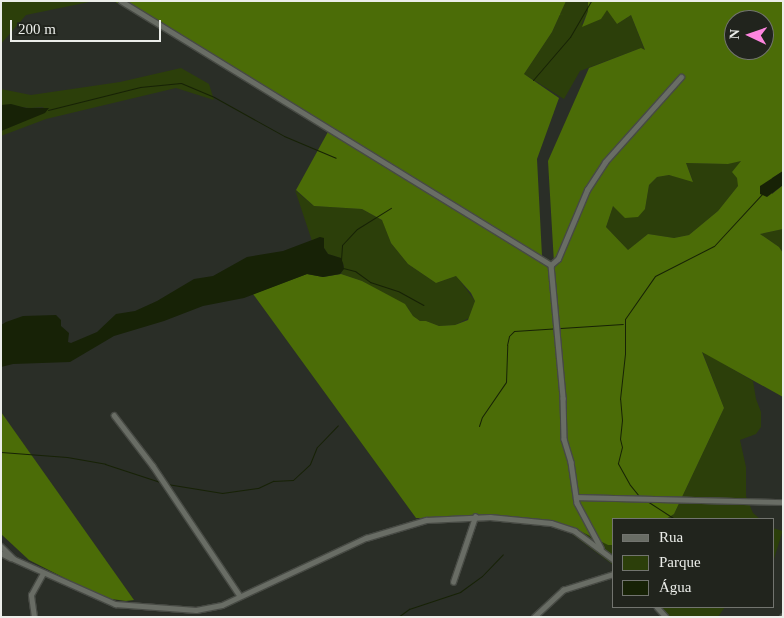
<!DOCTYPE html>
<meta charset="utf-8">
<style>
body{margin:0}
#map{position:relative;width:784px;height:618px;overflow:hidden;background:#2a2e27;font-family:"Times New Roman",serif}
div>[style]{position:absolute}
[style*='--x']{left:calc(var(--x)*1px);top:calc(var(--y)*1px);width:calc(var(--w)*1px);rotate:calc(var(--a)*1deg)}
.green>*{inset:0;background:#2c3f0a;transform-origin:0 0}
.forest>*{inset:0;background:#4b6c07}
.water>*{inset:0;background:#172206}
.stream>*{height:1px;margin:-0.5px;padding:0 0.5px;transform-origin:0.5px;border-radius:0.5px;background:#172206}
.roads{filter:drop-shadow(1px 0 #474a44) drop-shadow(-1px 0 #474a44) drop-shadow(0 1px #474a44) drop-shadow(0 -1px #474a44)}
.street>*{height:4.5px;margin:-2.25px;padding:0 2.25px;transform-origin:2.25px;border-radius:2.25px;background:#696d65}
span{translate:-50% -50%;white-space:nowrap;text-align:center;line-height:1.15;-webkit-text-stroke:5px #21241d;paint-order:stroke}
.frame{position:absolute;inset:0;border:2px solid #ebede9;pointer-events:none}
.legend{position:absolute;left:612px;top:518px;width:162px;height:90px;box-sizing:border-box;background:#21241d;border:1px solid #72746f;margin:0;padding:6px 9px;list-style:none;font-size:15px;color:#ebede9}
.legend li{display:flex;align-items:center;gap:10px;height:25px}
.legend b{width:25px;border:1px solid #72746f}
.north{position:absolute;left:724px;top:10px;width:50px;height:50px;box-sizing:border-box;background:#21241d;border:1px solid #72746f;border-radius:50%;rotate:273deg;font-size:14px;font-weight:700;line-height:20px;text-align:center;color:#ebede9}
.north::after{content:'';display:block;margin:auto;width:18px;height:22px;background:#fe85df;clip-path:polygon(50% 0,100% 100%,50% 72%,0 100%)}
.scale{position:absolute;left:10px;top:20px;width:151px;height:22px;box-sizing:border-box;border:2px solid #ebede9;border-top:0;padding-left:6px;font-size:15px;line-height:18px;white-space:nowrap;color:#ebede9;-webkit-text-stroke:4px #21241d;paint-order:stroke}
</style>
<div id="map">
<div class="green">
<i style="clip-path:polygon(1px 1px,94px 1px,26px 15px,1px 44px)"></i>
<i style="clip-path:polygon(566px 1px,588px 1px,588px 11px,581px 25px,607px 9px,617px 24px,631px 15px,645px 51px,641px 48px,580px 71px,564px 99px,524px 74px,552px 32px)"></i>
<i style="clip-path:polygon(181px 68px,209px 84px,214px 100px,176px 88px,46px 119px,1px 136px,1px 131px,24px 121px,44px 107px,30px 108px,1px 105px,1px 89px,31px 95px,120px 82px)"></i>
<i style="clip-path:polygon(741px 160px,737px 178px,739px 185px,718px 211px,689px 235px,674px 238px,648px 234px,628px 250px,606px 227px,613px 206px,645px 209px,649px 185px,657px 177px,669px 175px,693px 181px,686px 163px,728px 164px)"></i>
<i style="clip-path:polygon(295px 190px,314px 206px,362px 209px,383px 221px,391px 243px,408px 264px,436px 283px,456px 276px,458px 278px,475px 301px,469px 318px,455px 325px,439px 326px,426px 321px,420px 321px,413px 316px,408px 308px,395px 300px,362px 281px,341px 274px,344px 266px,340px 258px,328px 254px,324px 248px,324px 241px,320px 237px,312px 241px)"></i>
<i style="clip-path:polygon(783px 229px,783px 253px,779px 247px,760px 234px)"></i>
<i style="clip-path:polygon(702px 351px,753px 381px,756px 399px,761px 412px,761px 427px,756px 434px,740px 440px,746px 467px,746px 496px,753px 513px,760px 519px,666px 519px,674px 514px,724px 408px)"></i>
<i style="clip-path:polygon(560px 525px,572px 527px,608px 545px,613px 545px,613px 565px)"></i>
<i style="left:773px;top:528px;width:10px;height:73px;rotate:17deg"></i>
<i style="clip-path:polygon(655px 607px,725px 607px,718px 617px,665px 617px)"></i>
</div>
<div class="forest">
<i style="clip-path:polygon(evenodd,114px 1px,566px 1px,552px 32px,524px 74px,559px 98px,537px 159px,542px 256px,554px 263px,548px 161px,589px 68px,641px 48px,645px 50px,631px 15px,617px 24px,607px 10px,601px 19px,582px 27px,588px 11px,588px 1px,783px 1px,783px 171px,772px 178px,772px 194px,783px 185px,783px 229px,760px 234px,779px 247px,783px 253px,783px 397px,702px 352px,724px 408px,674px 514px,666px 519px,613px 519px,613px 545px,608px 545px,572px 527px,508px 517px,416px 518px,253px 294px,307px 274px,323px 277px,341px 274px,362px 281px,405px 304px,413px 316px,420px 321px,426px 321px,439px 326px,455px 325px,468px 320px,475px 301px,471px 293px,456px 276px,436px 283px,408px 264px,391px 243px,382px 220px,362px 209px,314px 206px,296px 190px,329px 130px,114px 1px,734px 20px,764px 20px,764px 50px,734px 50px,734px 20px,114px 1px,741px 161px,732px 172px,737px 178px,738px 186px,718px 211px,689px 235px,674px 238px,648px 234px,628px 250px,606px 227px,613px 206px,625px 218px,638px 217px,645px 209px,649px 185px,657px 177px,669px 175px,693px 182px,686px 163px,728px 164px,741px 161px)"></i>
<i style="clip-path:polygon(1px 412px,134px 600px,126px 601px,104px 598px,29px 560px,1px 534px)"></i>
</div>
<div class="water">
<i style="clip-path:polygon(11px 104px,26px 108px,49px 108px,45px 113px,1px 131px,1px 105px)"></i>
<i style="clip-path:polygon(783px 171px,783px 185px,767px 197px,760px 194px,760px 186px)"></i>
<i style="clip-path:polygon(320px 237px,324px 238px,324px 248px,328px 254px,341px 258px,343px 263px,344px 269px,340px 274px,323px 277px,307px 274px,244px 298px,203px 306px,164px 321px,114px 336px,70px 362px,13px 364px,1px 367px,1px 325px,6px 322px,23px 316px,56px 315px,61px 320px,61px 326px,69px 333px,68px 342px,71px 343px,97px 332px,116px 314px,135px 311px,157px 301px,194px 279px,213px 276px,247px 257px,283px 251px)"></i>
</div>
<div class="stream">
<i style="--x:533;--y:80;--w:57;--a:-49.3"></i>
<i style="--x:570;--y:37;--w:42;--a:-59.7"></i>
<i style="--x:48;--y:110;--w:95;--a:-14"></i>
<i style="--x:140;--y:87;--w:41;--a:-5.6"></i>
<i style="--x:181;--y:83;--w:36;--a:23"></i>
<i style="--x:214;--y:97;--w:80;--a:29.1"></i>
<i style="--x:284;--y:136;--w:56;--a:22.9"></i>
<i style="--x:341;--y:260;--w:15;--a:-86"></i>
<i style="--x:342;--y:245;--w:22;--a:-47"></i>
<i style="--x:357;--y:229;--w:40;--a:-32"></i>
<i style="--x:343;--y:268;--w:12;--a:14"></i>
<i style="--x:355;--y:271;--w:19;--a:36"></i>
<i style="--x:370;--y:282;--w:29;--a:18"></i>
<i style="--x:398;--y:291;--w:29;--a:29"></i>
<i style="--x:479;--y:426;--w:9;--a:-72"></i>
<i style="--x:482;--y:417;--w:42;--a:-55.6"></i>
<i style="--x:506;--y:382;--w:37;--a:-88"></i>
<i style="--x:507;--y:345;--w:9;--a:-77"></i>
<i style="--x:509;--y:336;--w:7;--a:-45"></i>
<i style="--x:514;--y:331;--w:109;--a:-3.7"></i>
<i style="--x:1;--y:452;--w:66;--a:4.3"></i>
<i style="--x:67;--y:457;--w:39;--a:10"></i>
<i style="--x:105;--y:464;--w:61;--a:18.1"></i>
<i style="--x:167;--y:484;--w:56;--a:9.3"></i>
<i style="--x:222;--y:493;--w:36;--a:-8"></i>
<i style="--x:258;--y:488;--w:17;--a:-25"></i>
<i style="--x:273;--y:481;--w:20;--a:-3"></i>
<i style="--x:293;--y:480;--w:23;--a:-43"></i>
<i style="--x:310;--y:464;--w:18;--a:-68"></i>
<i style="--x:317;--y:447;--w:30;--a:-46"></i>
<i style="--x:639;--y:496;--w:14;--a:-129"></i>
<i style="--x:630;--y:485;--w:25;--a:-119"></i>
<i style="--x:618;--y:463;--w:16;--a:-76"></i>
<i style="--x:622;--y:447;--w:8;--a:-104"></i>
<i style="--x:620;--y:439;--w:19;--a:-84"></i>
<i style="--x:622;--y:420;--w:21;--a:-95"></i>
<i style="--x:620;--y:399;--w:45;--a:-83.7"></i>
<i style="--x:625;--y:354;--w:35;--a:-90"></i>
<i style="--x:625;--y:319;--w:52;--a:-55.1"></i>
<i style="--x:655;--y:276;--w:66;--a:-27"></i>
<i style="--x:714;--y:246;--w:71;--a:-47.3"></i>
<i style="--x:647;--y:501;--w:33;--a:33"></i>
<i style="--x:398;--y:617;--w:14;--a:-36"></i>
<i style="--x:409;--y:609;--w:54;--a:-18.4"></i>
<i style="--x:460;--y:592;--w:27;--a:-36"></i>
<i style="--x:482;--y:576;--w:30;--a:-46"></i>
</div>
<div class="roads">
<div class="street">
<i style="--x:121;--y:1;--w:505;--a:31.55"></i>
<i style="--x:551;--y:265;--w:9;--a:-41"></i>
<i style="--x:558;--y:259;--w:75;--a:-67.2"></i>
<i style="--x:587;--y:190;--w:33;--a:-57"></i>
<i style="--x:605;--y:162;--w:114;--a:-48.2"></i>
<i style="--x:551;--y:265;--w:134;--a:84.8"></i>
<i style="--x:563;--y:398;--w:41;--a:88.6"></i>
<i style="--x:564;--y:439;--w:24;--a:73"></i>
<i style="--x:571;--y:462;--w:41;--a:81.7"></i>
<i style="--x:577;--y:503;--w:51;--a:61.9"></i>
<i style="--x:114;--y:415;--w:64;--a:52.6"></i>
<i style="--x:153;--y:466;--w:156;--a:56.2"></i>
<i style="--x:576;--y:497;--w:207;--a:1.4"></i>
<i style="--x:1;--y:546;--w:18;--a:45"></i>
<i style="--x:14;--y:559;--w:111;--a:24"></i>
<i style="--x:115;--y:604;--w:81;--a:4.2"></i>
<i style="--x:196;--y:610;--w:26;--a:-11"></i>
<i style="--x:222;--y:605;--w:159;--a:-25"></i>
<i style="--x:366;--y:538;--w:63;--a:-16.7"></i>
<i style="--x:426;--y:520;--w:64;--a:-2.7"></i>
<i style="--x:490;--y:517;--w:61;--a:5.6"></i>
<i style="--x:551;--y:523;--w:25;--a:18"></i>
<i style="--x:575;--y:531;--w:47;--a:36.4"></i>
<i style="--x:1;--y:553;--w:11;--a:27"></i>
<i style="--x:453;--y:582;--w:69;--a:-71.3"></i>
<i style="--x:657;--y:607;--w:13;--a:48"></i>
<i style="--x:34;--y:617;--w:22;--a:-98"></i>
<i style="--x:31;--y:595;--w:25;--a:-61"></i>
<i style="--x:534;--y:617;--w:40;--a:-43"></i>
<i style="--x:563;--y:590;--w:52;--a:-17.7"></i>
<i style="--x:782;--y:617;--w:1;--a:-45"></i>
</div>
</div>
<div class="frame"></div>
<ul class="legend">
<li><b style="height:6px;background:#696d65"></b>Rua</li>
<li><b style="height:14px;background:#2c3f0a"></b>Parque</li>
<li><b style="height:14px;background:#172206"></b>Água</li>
</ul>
<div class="north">N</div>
<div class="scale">200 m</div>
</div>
